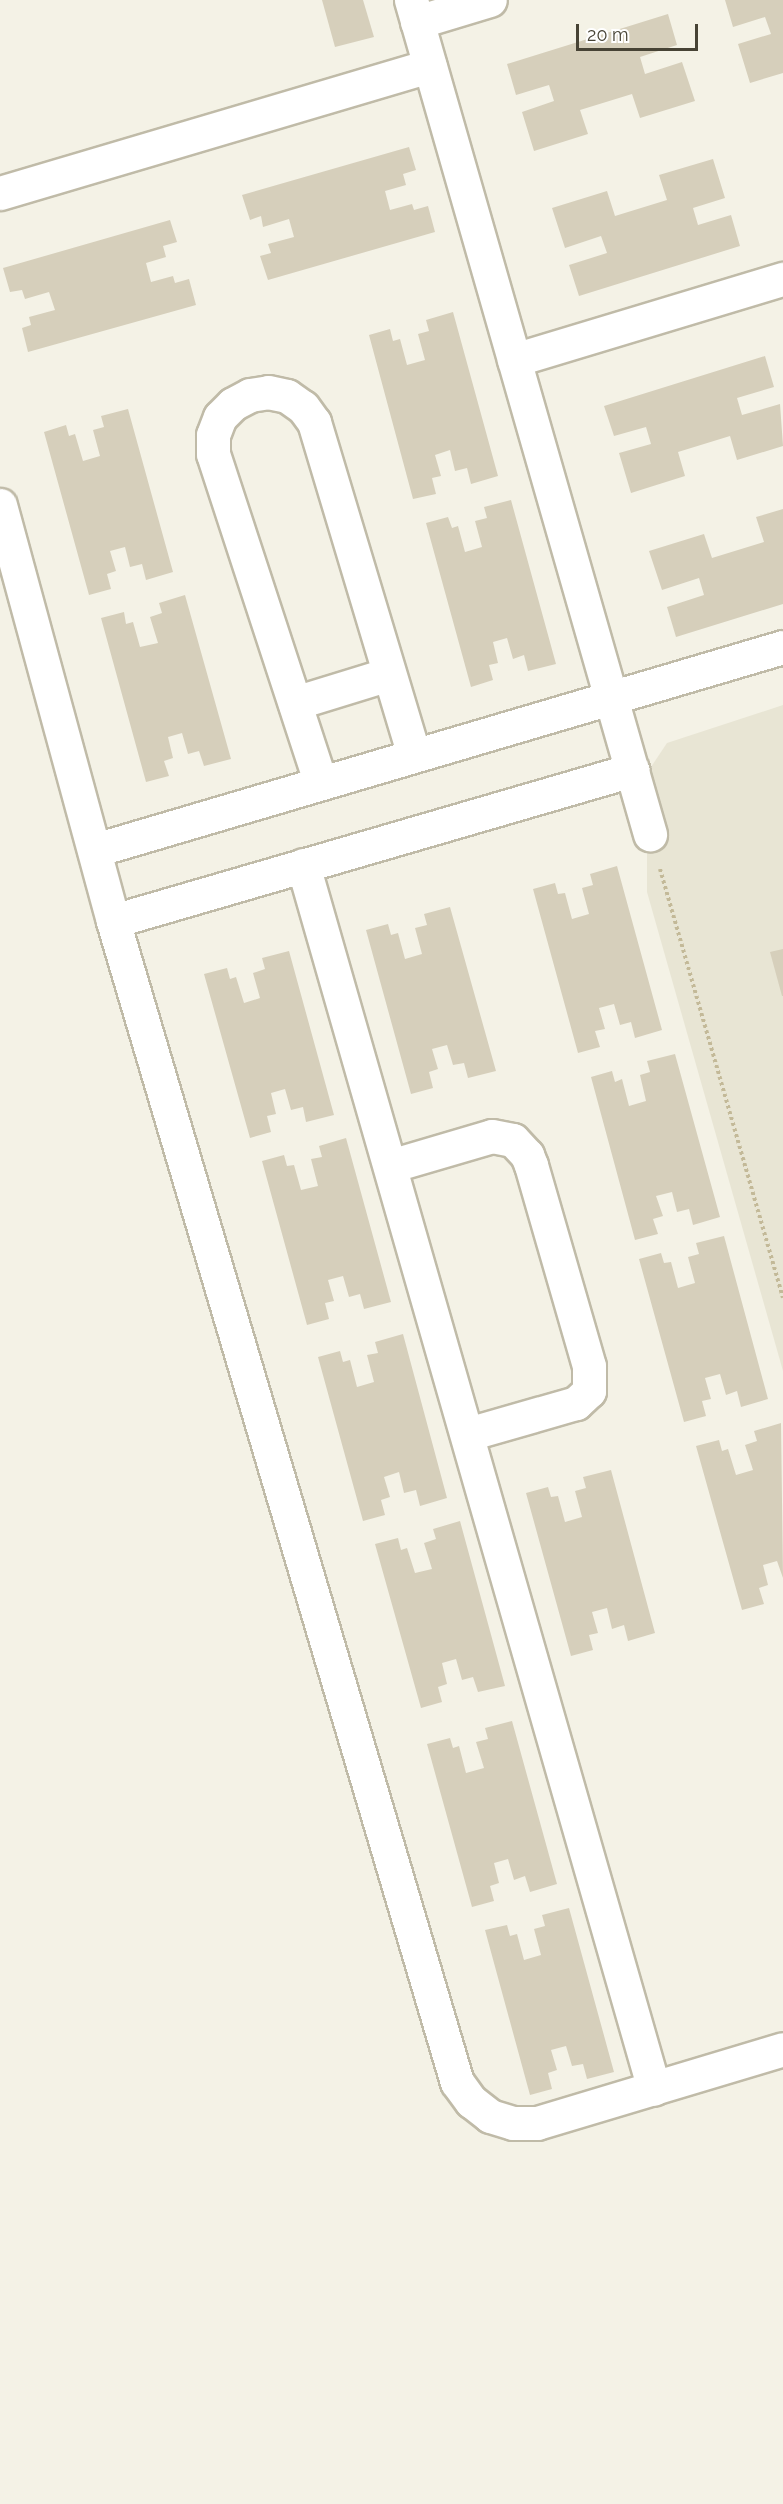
<!DOCTYPE html>
<style>
body{margin:0}
#map{position:relative;width:783px;height:2504px;overflow:hidden;background:#f4f2e6;font-family:Raleway,sans-serif}
div>[style]{position:absolute}
[style*='--x']{left:calc(var(--x)*1px);top:calc(var(--y)*1px);width:calc(var(--w)*1px);rotate:calc(var(--a)*1deg)}
.residential>*{inset:0;background:#e8e5d4}
.building>*{inset:0;background:#d6cfbb}
.path>*{height:4px;margin-top:-2px;transform-origin:0;background:repeating-linear-gradient(90deg,#c3b998 0 3px,transparent 0 6px)}
.roads{filter:drop-shadow(2px 0 #c0bba8) drop-shadow(-2px 0 #c0bba8) drop-shadow(0 2px #c0bba8) drop-shadow(0 -2px #c0bba8)}
.minor>*{height:33px;margin:-16.5px;padding:0 16.5px;transform-origin:16.5px;border-radius:16.5px;background:#fff}
span{translate:-50% -50%;white-space:nowrap;text-align:center;line-height:1.15;-webkit-text-stroke:4.5px #fff;paint-order:stroke}
.scale{position:absolute;left:576px;top:24px;width:122px;height:27px;box-sizing:border-box;border:3px solid #474335;border-top:0;padding-left:8px;font-size:18px;line-height:21px;white-space:nowrap;color:#474335;-webkit-text-stroke:4px #fff;paint-order:stroke}
</style>
<div id="map">
<div class="residential">
<i style="clip-path:polygon(783px 705px,783px 1371px,647px 892px,647px 773px,667px 743px)"></i>
</div>
<div class="building">
<i style="clip-path:polygon(322px 0,363px 0,374px 37px,335px 47px)"></i>
<i style="clip-path:polygon(725px 0,783px 0,783px 73px,750px 83px,738px 44px,771px 34px,765px 17px,733px 27px)"></i>
<i style="clip-path:polygon(668px 14px,677px 45px,640px 57px,645px 74px,682px 62px,695px 101px,640px 118px,632px 94px,580px 110px,588px 134px,534px 151px,522px 112px,554px 101px,549px 85px,516px 95px,507px 64px)"></i>
<i style="clip-path:polygon(409px 147px,416px 170px,403px 174px,406px 185px,385px 191px,390px 210px,412px 204px,414px 210px,428px 206px,435px 232px,268px 280px,260px 256px,271px 253px,268px 244px,294px 237px,289px 219px,263px 227px,261px 216px,250px 220px,242px 195px)"></i>
<i style="clip-path:polygon(713px 159px,725px 198px,693px 208px,698px 225px,731px 215px,740px 246px,579px 296px,569px 265px,607px 253px,601px 236px,565px 248px,552px 208px,607px 191px,615px 216px,667px 200px,659px 175px)"></i>
<i style="clip-path:polygon(170px 220px,177px 242px,163px 246px,166px 257px,146px 263px,151px 282px,173px 276px,175px 283px,189px 279px,196px 305px,28px 352px,22px 328px,31px 325px,29px 317px,55px 310px,49px 292px,25px 299px,22px 290px,10px 292px,3px 268px)"></i>
<i style="clip-path:polygon(453px 312px,498px 476px,471px 484px,467px 468px,455px 471px,450px 450px,435px 455px,441px 476px,432px 478px,436px 494px,413px 499px,369px 335px,390px 329px,393px 341px,400px 339px,407px 365px,425px 360px,418px 334px,429px 331px,426px 320px)"></i>
<i style="clip-path:polygon(765px 356px,774px 387px,737px 398px,742px 415px,780px 404px,783px 446px,737px 460px,730px 436px,678px 452px,685px 476px,631px 493px,619px 453px,651px 444px,646px 427px,614px 436px,604px 406px)"></i>
<i style="clip-path:polygon(128px 409px,173px 572px,146px 580px,142px 564px,130px 567px,125px 547px,110px 551px,116px 571px,107px 574px,111px 589px,89px 595px,44px 432px,66px 425px,69px 436px,75px 434px,83px 461px,100px 456px,93px 430px,104px 427px,101px 416px)"></i>
<i style="clip-path:polygon(511px 500px,556px 664px,528px 671px,524px 655px,513px 659px,507px 638px,493px 642px,498px 663px,489px 665px,493px 680px,471px 687px,426px 523px,448px 517px,452px 528px,458px 526px,465px 552px,482px 547px,475px 521px,487px 518px,484px 507px)"></i>
<i style="clip-path:polygon(783px 509px,783px 604px,676px 637px,667px 607px,704px 595px,699px 578px,662px 590px,649px 551px,704px 534px,712px 558px,764px 542px,756px 517px)"></i>
<i style="clip-path:polygon(185px 595px,231px 759px,204px 766px,199px 751px,188px 754px,182px 733px,168px 737px,173px 758px,164px 761px,169px 776px,146px 782px,101px 618px,124px 612px,126px 624px,133px 622px,140px 647px,158px 643px,150px 617px,162px 613px,159px 603px)"></i>
<i style="clip-path:polygon(617px 866px,662px 1030px,635px 1038px,631px 1022px,620px 1025px,614px 1004px,599px 1008px,605px 1029px,595px 1031px,600px 1047px,578px 1053px,533px 889px,555px 883px,558px 894px,565px 893px,572px 919px,589px 914px,582px 888px,593px 885px,590px 874px)"></i>
<i style="clip-path:polygon(450px 907px,496px 1071px,468px 1078px,464px 1063px,453px 1065px,447px 1045px,432px 1049px,438px 1069px,429px 1072px,433px 1088px,411px 1094px,366px 930px,388px 924px,391px 935px,398px 933px,405px 959px,422px 954px,415px 928px,427px 925px,424px 914px)"></i>
<i style="clip-path:polygon(783px 949px,783px 996px,782px 996px,770px 952px)"></i>
<i style="clip-path:polygon(289px 951px,334px 1115px,306px 1122px,303px 1107px,291px 1110px,285px 1089px,271px 1093px,276px 1114px,267px 1116px,271px 1132px,250px 1138px,204px 974px,227px 968px,230px 979px,236px 977px,244px 1003px,260px 998px,253px 973px,265px 969px,262px 958px)"></i>
<i style="clip-path:polygon(675px 1054px,720px 1217px,693px 1225px,689px 1209px,677px 1212px,672px 1192px,656px 1196px,663px 1216px,653px 1219px,658px 1234px,635px 1240px,591px 1077px,612px 1071px,615px 1082px,622px 1079px,629px 1106px,646px 1101px,640px 1075px,650px 1072px,647px 1061px)"></i>
<i style="clip-path:polygon(346px 1138px,391px 1302px,364px 1309px,360px 1294px,349px 1297px,343px 1276px,328px 1280px,334px 1301px,325px 1303px,329px 1319px,307px 1325px,262px 1161px,284px 1155px,287px 1166px,294px 1165px,301px 1190px,318px 1186px,311px 1159px,322px 1157px,319px 1146px)"></i>
<i style="clip-path:polygon(724px 1236px,768px 1399px,741px 1407px,737px 1391px,726px 1395px,720px 1374px,705px 1378px,711px 1399px,702px 1401px,706px 1416px,684px 1422px,639px 1259px,661px 1253px,664px 1263px,671px 1262px,678px 1288px,695px 1283px,688px 1257px,699px 1254px,696px 1243px)"></i>
<i style="clip-path:polygon(403px 1334px,447px 1498px,420px 1506px,416px 1490px,404px 1493px,399px 1472px,384px 1477px,390px 1497px,381px 1500px,385px 1515px,363px 1521px,318px 1357px,340px 1351px,343px 1362px,350px 1360px,357px 1387px,374px 1382px,367px 1355px,378px 1353px,375px 1342px)"></i>
<i style="clip-path:polygon(781px 1423px,783px 1578px,777px 1561px,763px 1565px,768px 1585px,759px 1588px,764px 1604px,742px 1610px,696px 1446px,719px 1440px,722px 1451px,728px 1449px,736px 1475px,753px 1470px,745px 1445px,757px 1441px,754px 1431px)"></i>
<i style="clip-path:polygon(611px 1470px,655px 1633px,628px 1641px,624px 1625px,612px 1629px,607px 1608px,592px 1612px,598px 1633px,589px 1635px,593px 1650px,571px 1656px,526px 1493px,548px 1487px,551px 1497px,558px 1496px,565px 1522px,582px 1517px,575px 1491px,586px 1488px,583px 1477px)"></i>
<i style="clip-path:polygon(460px 1521px,505px 1686px,478px 1692px,473px 1677px,462px 1680px,456px 1659px,442px 1663px,447px 1684px,438px 1687px,442px 1702px,421px 1708px,375px 1544px,398px 1538px,401px 1550px,407px 1548px,415px 1573px,432px 1569px,424px 1543px,436px 1539px,433px 1529px)"></i>
<i style="clip-path:polygon(512px 1721px,557px 1884px,530px 1892px,525px 1876px,514px 1880px,508px 1859px,494px 1863px,499px 1883px,490px 1886px,494px 1901px,472px 1907px,427px 1744px,450px 1738px,453px 1748px,459px 1746px,466px 1773px,484px 1768px,476px 1742px,488px 1739px,485px 1728px)"></i>
<i style="clip-path:polygon(569px 1908px,614px 2072px,587px 2079px,583px 2064px,572px 2066px,566px 2046px,551px 2050px,557px 2070px,548px 2073px,552px 2089px,530px 2095px,485px 1930px,507px 1925px,510px 1936px,517px 1934px,524px 1960px,541px 1955px,534px 1929px,545px 1926px,542px 1915px)"></i>
</div>
<div class="path">
<i style="--x:660;--y:869;--w:446;--a:74"></i>
</div>
<div class="roads">
<div class="minor">
<i style="--x:411;--y:0;--w:868;--a:74.01"></i>
<i style="--x:417;--y:22;--w:76;--a:-16.8"></i>
<i style="--x:0;--y:193;--w:448;--a:-16.5"></i>
<i style="--x:514;--y:360;--w:281;--a:-16.8"></i>
<i style="--x:0;--y:505;--w:431;--a:74.8"></i>
<i style="--x:113;--y:921;--w:1211;--a:73.5"></i>
<i style="--x:457;--y:2082;--w:24;--a:54"></i>
<i style="--x:471;--y:2101;--w:24;--a:38"></i>
<i style="--x:490;--y:2116;--w:24;--a:17"></i>
<i style="--x:513;--y:2123;--w:24;--a:0"></i>
<i style="--x:537;--y:2123;--w:257;--a:-16.7"></i>
<i style="--x:295;--y:703;--w:98;--a:-17.1"></i>
<i style="--x:320;--y:781;--w:344;--a:-108.1"></i>
<i style="--x:213;--y:454;--w:19;--a:-90"></i>
<i style="--x:213;--y:435;--w:19;--a:-69"></i>
<i style="--x:220;--y:417;--w:18;--a:-45"></i>
<i style="--x:233;--y:404;--w:19;--a:-28"></i>
<i style="--x:250;--y:395;--w:18;--a:-9"></i>
<i style="--x:268;--y:392;--w:19;--a:12"></i>
<i style="--x:287;--y:396;--w:19;--a:35"></i>
<i style="--x:303;--y:407;--w:19;--a:54"></i>
<i style="--x:314;--y:422;--w:345;--a:73.3"></i>
<i style="--x:95;--y:850;--w:717;--a:-16.44"></i>
<i style="--x:303;--y:865;--w:1273;--a:74"></i>
<i style="--x:113;--y:921;--w:541;--a:-16.22"></i>
<i style="--x:390;--y:1166;--w:106;--a:-16.4"></i>
<i style="--x:492;--y:1136;--w:21;--a:11"></i>
<i style="--x:513;--y:1140;--w:21;--a:47"></i>
<i style="--x:527;--y:1155;--w:11;--a:68"></i>
<i style="--x:531;--y:1165;--w:209;--a:73.9"></i>
<i style="--x:589;--y:1366;--w:25;--a:90"></i>
<i style="--x:589;--y:1391;--w:18;--a:137"></i>
<i style="--x:576;--y:1403;--w:112;--a:164"></i>
</div>
</div>
<div class="scale">20 m</div>
</div>
